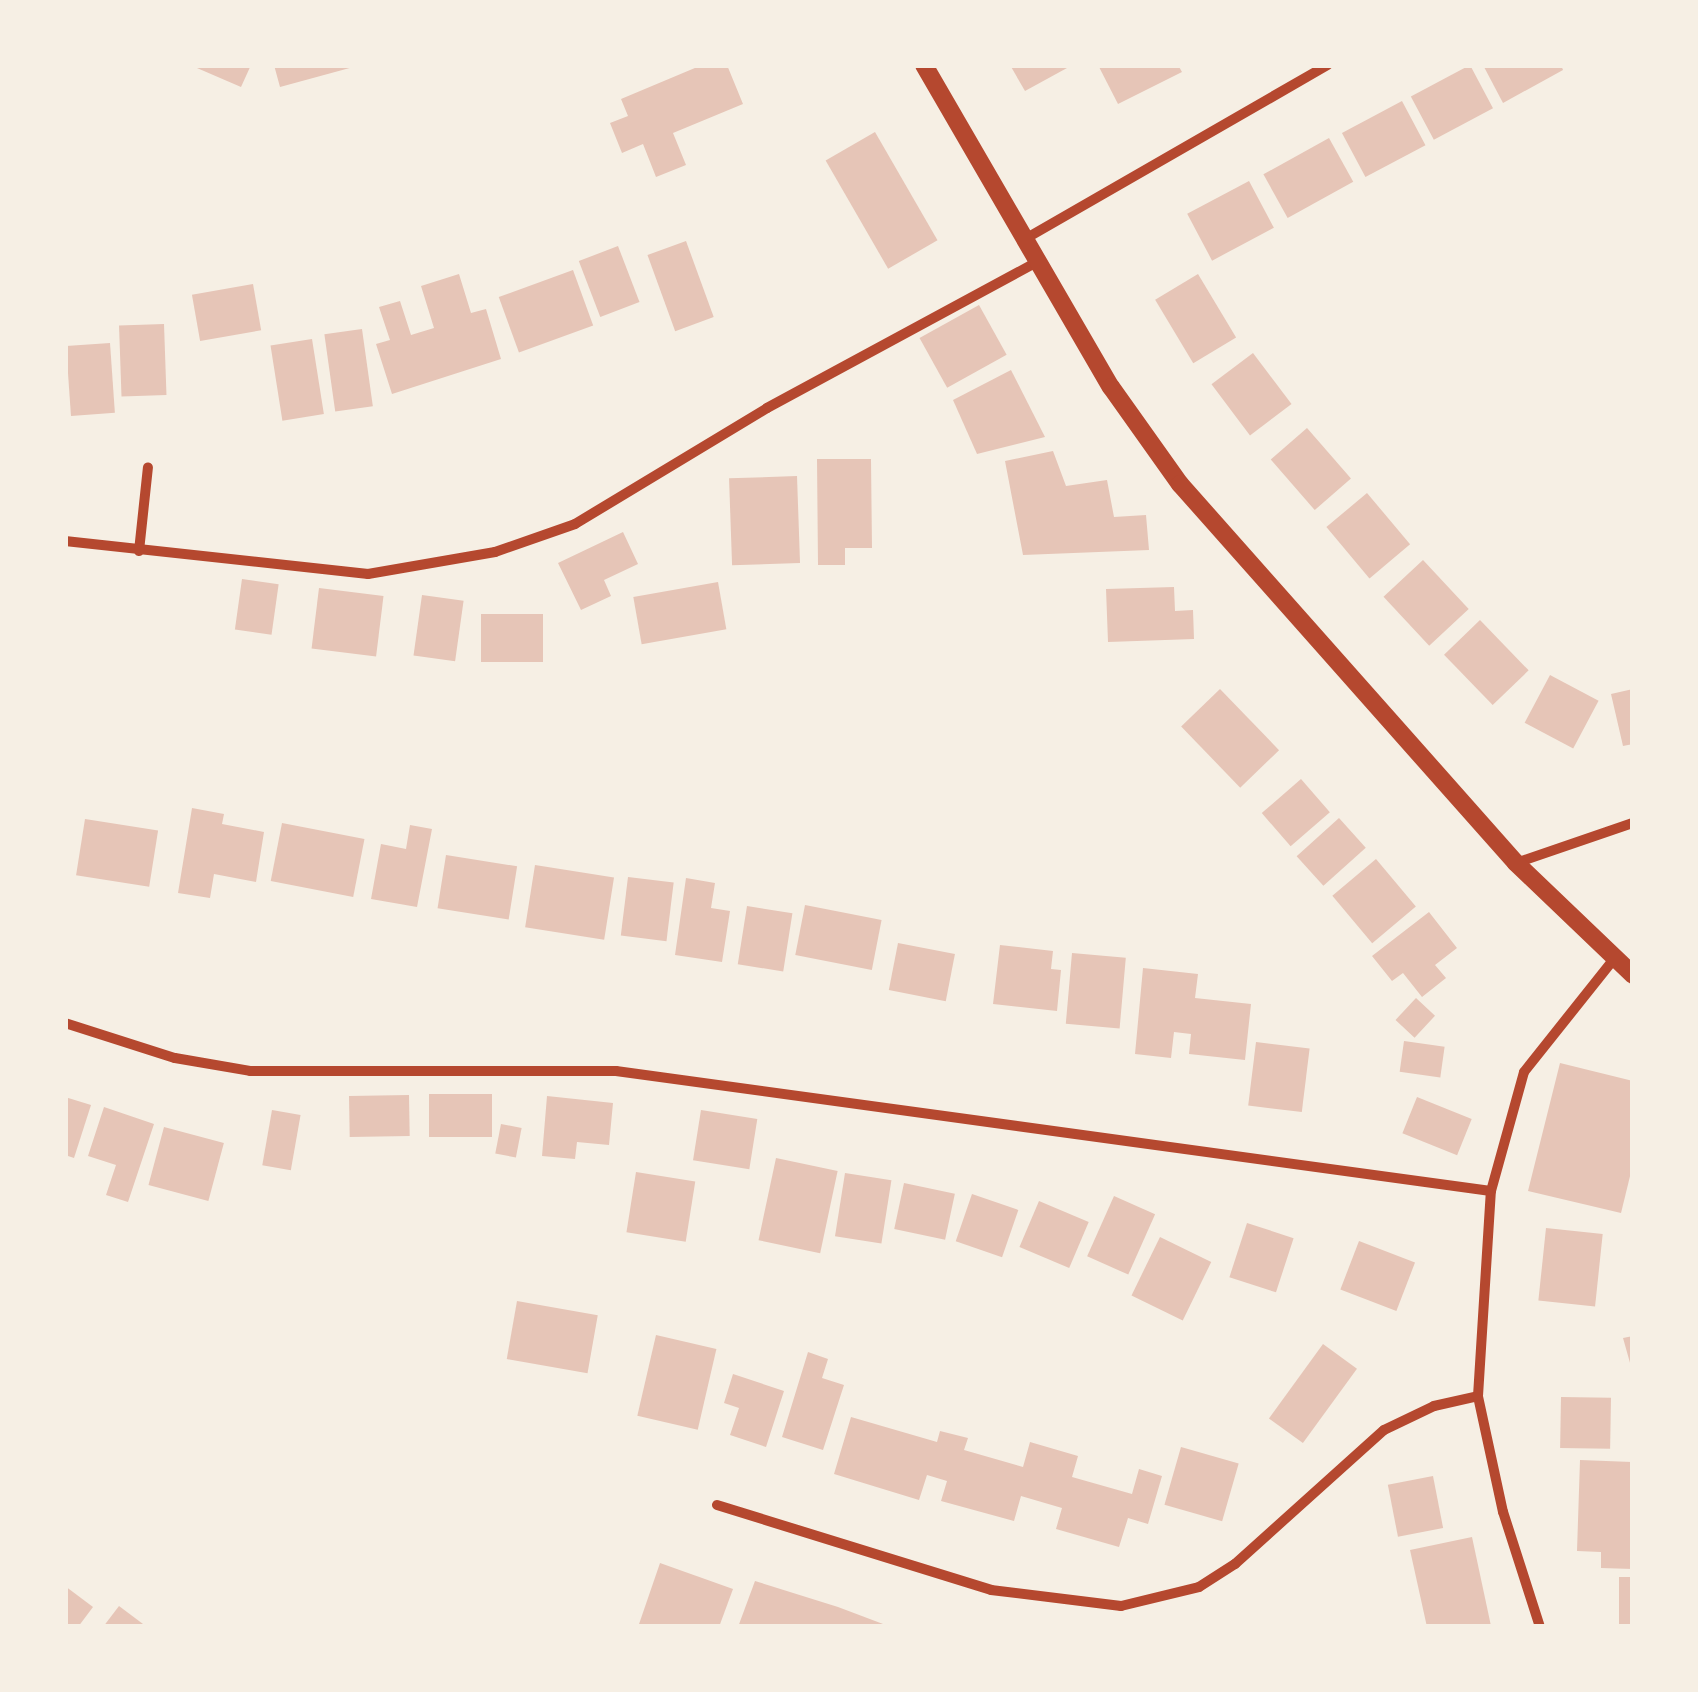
<!DOCTYPE html>
<style>
body{margin:0}
#map{position:relative;width:1698px;height:1692px;overflow:hidden;background:#f6efe4;font-family:Karla,sans-serif}
div>[style]{position:absolute}
[style*='--x']{left:calc(var(--x)*1px);top:calc(var(--y)*1px);width:calc(var(--w)*1px);rotate:calc(var(--a)*1deg)}
.building>*{inset:0;background:#e6c5b7;transform-origin:0 0}
.minor>*{height:10px;margin:-5px;padding:0 5px;transform-origin:5px;border-radius:5px;background:#b5482f}
.tertiary>*{height:18px;margin:-9px;padding:0 9px;transform-origin:9px;border-radius:9px;background:#b5482f}
span{translate:-50% -50%;white-space:nowrap;text-align:center;line-height:1.15;-webkit-text-stroke:9px #f6efe4;paint-order:stroke}
.frame{position:absolute;inset:0;border:68px solid #f6efe4;pointer-events:none}
</style>
<div id="map">
<div class="building">
<i style="clip-path:polygon(190px 65px,251px 65px,241px 87px)"></i>
<i style="clip-path:polygon(274px 65px,357px 65px,357px 66px,280px 87px)"></i>
<i style="clip-path:polygon(702px 65px,727px 65px,743px 104px,673px 133px,686px 165px,656px 177px,643px 144px,622px 153px,610px 123px,628px 116px,621px 99px)"></i>
<i style="clip-path:polygon(1010px 65px,1065px 65px,1067px 68px,1025px 91px)"></i>
<i style="clip-path:polygon(1098px 65px,1178px 65px,1182px 72px,1118px 104px)"></i>
<i style="left:1470px;top:65px;width:49px;height:67px;rotate:62deg"></i>
<i style="clip-path:polygon(1483px 65px,1561px 65px,1563px 70px,1503px 103px)"></i>
<i style="left:1402px;top:101px;width:50px;height:68px;rotate:62deg"></i>
<i style="left:875px;top:132px;width:125px;height:57px;rotate:60deg"></i>
<i style="left:1329px;top:138px;width:50px;height:75px;rotate:61deg"></i>
<i style="left:1249px;top:181px;width:53px;height:70px;rotate:62deg"></i>
<i style="left:686px;top:241px;width:81px;height:41px;rotate:70deg"></i>
<i style="left:618px;top:246px;width:60px;height:42px;rotate:69deg"></i>
<i style="left:573px;top:270px;width:59px;height:79px;rotate:70deg"></i>
<i style="clip-path:polygon(459px 274px,471px 313px,486px 309px,501px 359px,392px 394px,376px 344px,390px 340px,379px 307px,400px 301px,411px 335px,434px 328px,421px 286px)"></i>
<i style="left:1198px;top:274px;width:74px;height:50px;rotate:59deg"></i>
<i style="left:253px;top:284px;width:47px;height:62px;rotate:80deg"></i>
<i style="left:979px;top:305px;width:57px;height:68px;rotate:61deg"></i>
<i style="left:164px;top:324px;width:71px;height:45px;rotate:88deg"></i>
<i style="left:362px;top:329px;width:78px;height:38px;rotate:82deg"></i>
<i style="left:312px;top:339px;width:76px;height:42px;rotate:81deg"></i>
<i style="left:110px;top:343px;width:70px;height:44px;rotate:86deg"></i>
<i style="left:1253px;top:353px;width:64px;height:52px;rotate:53deg"></i>
<i style="clip-path:polygon(1011px 370px,1045px 437px,977px 454px,953px 400px)"></i>
<i style="left:1307px;top:428px;width:67px;height:48px;rotate:49deg"></i>
<i style="clip-path:polygon(1053px 451px,1066px 486px,1107px 480px,1114px 517px,1146px 515px,1149px 550px,1023px 555px,1005px 461px)"></i>
<i style="clip-path:polygon(817px 459px,871px 459px,872px 548px,845px 548px,845px 565px,818px 565px)"></i>
<i style="left:797px;top:476px;width:87px;height:68px;rotate:88deg"></i>
<i style="left:1367px;top:493px;width:67px;height:53px;rotate:50deg"></i>
<i style="clip-path:polygon(623px 532px,638px 564px,604px 580px,611px 596px,581px 610px,558px 563px)"></i>
<i style="left:1423px;top:560px;width:67px;height:54px;rotate:47deg"></i>
<i style="left:242px;top:579px;width:37px;height:51px;rotate:8deg"></i>
<i style="left:718px;top:582px;width:48px;height:86px;rotate:80deg"></i>
<i style="clip-path:polygon(1174px 587px,1175px 611px,1193px 610px,1194px 639px,1108px 642px,1106px 589px)"></i>
<i style="left:319px;top:588px;width:65px;height:61px;rotate:7deg"></i>
<i style="left:422px;top:595px;width:42px;height:61px;rotate:8deg"></i>
<i style="left:481px;top:614px;width:62px;height:48px"></i>
<i style="left:1480px;top:620px;width:70px;height:50px;rotate:46deg"></i>
<i style="left:1550px;top:675px;width:55px;height:54px;rotate:28deg"></i>
<i style="left:1220px;top:689px;width:85px;height:54px;rotate:46deg"></i>
<i style="clip-path:polygon(1633px 689px,1633px 744px,1623px 746px,1611px 694px)"></i>
<i style="left:1301px;top:779px;width:44px;height:52px;rotate:49deg"></i>
<i style="clip-path:polygon(192px 808px,224px 814px,222px 824px,264px 832px,256px 882px,214px 874px,210px 898px,178px 893px)"></i>
<i style="left:1339px;top:818px;width:40px;height:57px;rotate:48deg"></i>
<i style="left:85px;top:819px;width:74px;height:57px;rotate:9deg"></i>
<i style="left:282px;top:823px;width:84px;height:59px;rotate:11deg"></i>
<i style="clip-path:polygon(410px 825px,432px 829px,417px 907px,371px 899px,381px 844px,406px 849px)"></i>
<i style="left:446px;top:855px;width:72px;height:54px;rotate:9deg"></i>
<i style="left:1376px;top:859px;width:62px;height:57px;rotate:50deg"></i>
<i style="left:535px;top:865px;width:80px;height:63px;rotate:9deg"></i>
<i style="left:628px;top:877px;width:46px;height:59px;rotate:7deg"></i>
<i style="clip-path:polygon(686px 878px,715px 883px,711px 908px,730px 911px,722px 962px,675px 955px)"></i>
<i style="left:805px;top:905px;width:78px;height:51px;rotate:11deg"></i>
<i style="left:747px;top:906px;width:46px;height:59px;rotate:9deg"></i>
<i style="clip-path:polygon(1429px 912px,1457px 948px,1435px 965px,1446px 978px,1422px 997px,1403px 973px,1392px 981px,1372px 956px)"></i>
<i style="left:898px;top:943px;width:58px;height:48px;rotate:11deg"></i>
<i style="clip-path:polygon(1000px 945px,1053px 951px,1051px 969px,1061px 970px,1057px 1011px,993px 1004px)"></i>
<i style="left:1072px;top:953px;width:54px;height:71px;rotate:5deg"></i>
<i style="clip-path:polygon(1143px 968px,1198px 974px,1195px 998px,1251px 1004px,1245px 1060px,1189px 1054px,1191px 1034px,1174px 1032px,1171px 1058px,1135px 1054px)"></i>
<i style="left:1416px;top:998px;width:26px;height:30px;rotate:43deg"></i>
<i style="left:1404px;top:1041px;width:41px;height:31px;rotate:8deg"></i>
<i style="left:1256px;top:1042px;width:54px;height:64px;rotate:7deg"></i>
<i style="clip-path:polygon(1560px 1063px,1633px 1081px,1633px 1164px,1621px 1213px,1528px 1191px)"></i>
<i style="left:429px;top:1094px;width:63px;height:43px"></i>
<i style="left:409px;top:1095px;width:41px;height:60px;rotate:89deg"></i>
<i style="clip-path:polygon(547px 1096px,613px 1103px,609px 1145px,577px 1142px,575px 1159px,542px 1156px)"></i>
<i style="clip-path:polygon(65px 1097px,91px 1105px,74px 1158px,65px 1155px)"></i>
<i style="left:1417px;top:1097px;width:59px;height:39px;rotate:22deg"></i>
<i style="clip-path:polygon(104px 1107px,154px 1124px,128px 1202px,106px 1195px,116px 1165px,88px 1156px)"></i>
<i style="left:272px;top:1110px;width:29px;height:56px;rotate:10deg"></i>
<i style="left:701px;top:1110px;width:57px;height:51px;rotate:9deg"></i>
<i style="left:501px;top:1124px;width:21px;height:30px;rotate:11deg"></i>
<i style="left:164px;top:1127px;width:62px;height:60px;rotate:15deg"></i>
<i style="left:776px;top:1158px;width:63px;height:84px;rotate:12deg"></i>
<i style="left:636px;top:1172px;width:60px;height:61px;rotate:9deg"></i>
<i style="left:845px;top:1173px;width:47px;height:64px;rotate:9deg"></i>
<i style="left:904px;top:1183px;width:52px;height:47px;rotate:12deg"></i>
<i style="left:972px;top:1194px;width:49px;height:50px;rotate:19deg"></i>
<i style="left:1114px;top:1196px;width:45px;height:66px;rotate:24deg"></i>
<i style="left:1039px;top:1201px;width:54px;height:50px;rotate:23deg"></i>
<i style="left:1247px;top:1223px;width:49px;height:57px;rotate:18deg"></i>
<i style="left:1546px;top:1228px;width:57px;height:73px;rotate:6deg"></i>
<i style="left:1160px;top:1237px;width:57px;height:65px;rotate:26deg"></i>
<i style="left:1359px;top:1241px;width:60px;height:52px;rotate:21deg"></i>
<i style="left:517px;top:1301px;width:82px;height:59px;rotate:10deg"></i>
<i style="left:656px;top:1335px;width:62px;height:83px;rotate:13deg"></i>
<i style="clip-path:polygon(1633px 1336px,1633px 1370px,1632px 1370px,1623px 1338px)"></i>
<i style="left:1323px;top:1344px;width:42px;height:92px;rotate:36deg"></i>
<i style="clip-path:polygon(808px 1352px,828px 1359px,822px 1378px,844px 1385px,823px 1450px,782px 1437px)"></i>
<i style="clip-path:polygon(733px 1374px,784px 1391px,766px 1447px,730px 1435px,739px 1408px,724px 1403px)"></i>
<i style="left:1561px;top:1397px;width:50px;height:51px;rotate:1deg"></i>
<i style="clip-path:polygon(851px 1417px,937px 1442px,940px 1431px,968px 1438px,964px 1450px,1023px 1467px,1030px 1442px,1078px 1456px,1072px 1477px,1132px 1494px,1139px 1469px,1162px 1476px,1148px 1524px,1128px 1518px,1119px 1547px,1056px 1529px,1062px 1508px,1021px 1496px,1014px 1521px,941px 1501px,947px 1481px,927px 1475px,919px 1500px,834px 1474px)"></i>
<i style="left:1181px;top:1447px;width:60px;height:60px;rotate:16deg"></i>
<i style="clip-path:polygon(1580px 1460px,1632px 1462px,1633px 1569px,1601px 1568px,1601px 1552px,1577px 1551px)"></i>
<i style="left:1433px;top:1476px;width:53px;height:46px;rotate:79deg"></i>
<i style="clip-path:polygon(1472px 1537px,1491px 1626px,1427px 1627px,1410px 1550px)"></i>
<i style="clip-path:polygon(660px 1563px,733px 1589px,719px 1627px,638px 1627px)"></i>
<i style="left:1619px;top:1577px;width:14px;height:50px"></i>
<i style="clip-path:polygon(755px 1581px,838px 1607px,891px 1627px,738px 1627px)"></i>
<i style="clip-path:polygon(65px 1586px,93px 1607px,78px 1627px,65px 1627px)"></i>
<i style="clip-path:polygon(119px 1606px,147px 1627px,103px 1627px)"></i>
</div>
<div class="minor">
<i style="--x:1025;--y:239;--w:349;--a:-29.9"></i>
<i style="--x:65;--y:541;--w:305;--a:6.2"></i>
<i style="--x:368;--y:574;--w:129;--a:-9.8"></i>
<i style="--x:495;--y:552;--w:85;--a:-19.3"></i>
<i style="--x:575;--y:524;--w:224;--a:-31.1"></i>
<i style="--x:767;--y:408;--w:305;--a:-28.4"></i>
<i style="--x:139;--y:551;--w:84;--a:-83.9"></i>
<i style="--x:1516;--y:863;--w:124;--a:-18.9"></i>
<i style="--x:65;--y:1023;--w:115;--a:17.7"></i>
<i style="--x:175;--y:1058;--w:76;--a:9.8"></i>
<i style="--x:250;--y:1071;--w:366;--a:0"></i>
<i style="--x:616;--y:1071;--w:883;--a:7.81"></i>
<i style="--x:717;--y:1505;--w:287;--a:17.2"></i>
<i style="--x:991;--y:1590;--w:131;--a:7"></i>
<i style="--x:1121;--y:1606;--w:80;--a:-13.7"></i>
<i style="--x:1199;--y:1587;--w:43;--a:-32.6"></i>
<i style="--x:1235;--y:1564;--w:200;--a:-42"></i>
<i style="--x:1384;--y:1430;--w:55;--a:-25.6"></i>
<i style="--x:1434;--y:1406;--w:45;--a:-12.8"></i>
<i style="--x:1540;--y:1627;--w:121;--a:-107.8"></i>
<i style="--x:1503;--y:1512;--w:119;--a:-102.2"></i>
<i style="--x:1478;--y:1396;--w:205;--a:-86.4"></i>
<i style="--x:1491;--y:1191;--w:123;--a:-74.5"></i>
<i style="--x:1524;--y:1072;--w:144;--a:-51.5"></i>
</div>
<div class="tertiary">
<i style="--x:924;--y:65;--w:372;--a:59.9"></i>
<i style="--x:1111;--y:387;--w:119;--a:54.6"></i>
<i style="--x:1180;--y:484;--w:506;--a:48.44"></i>
<i style="--x:1516;--y:863;--w:162;--a:43.7"></i>
</div>
<div class="frame"></div>
</div>
